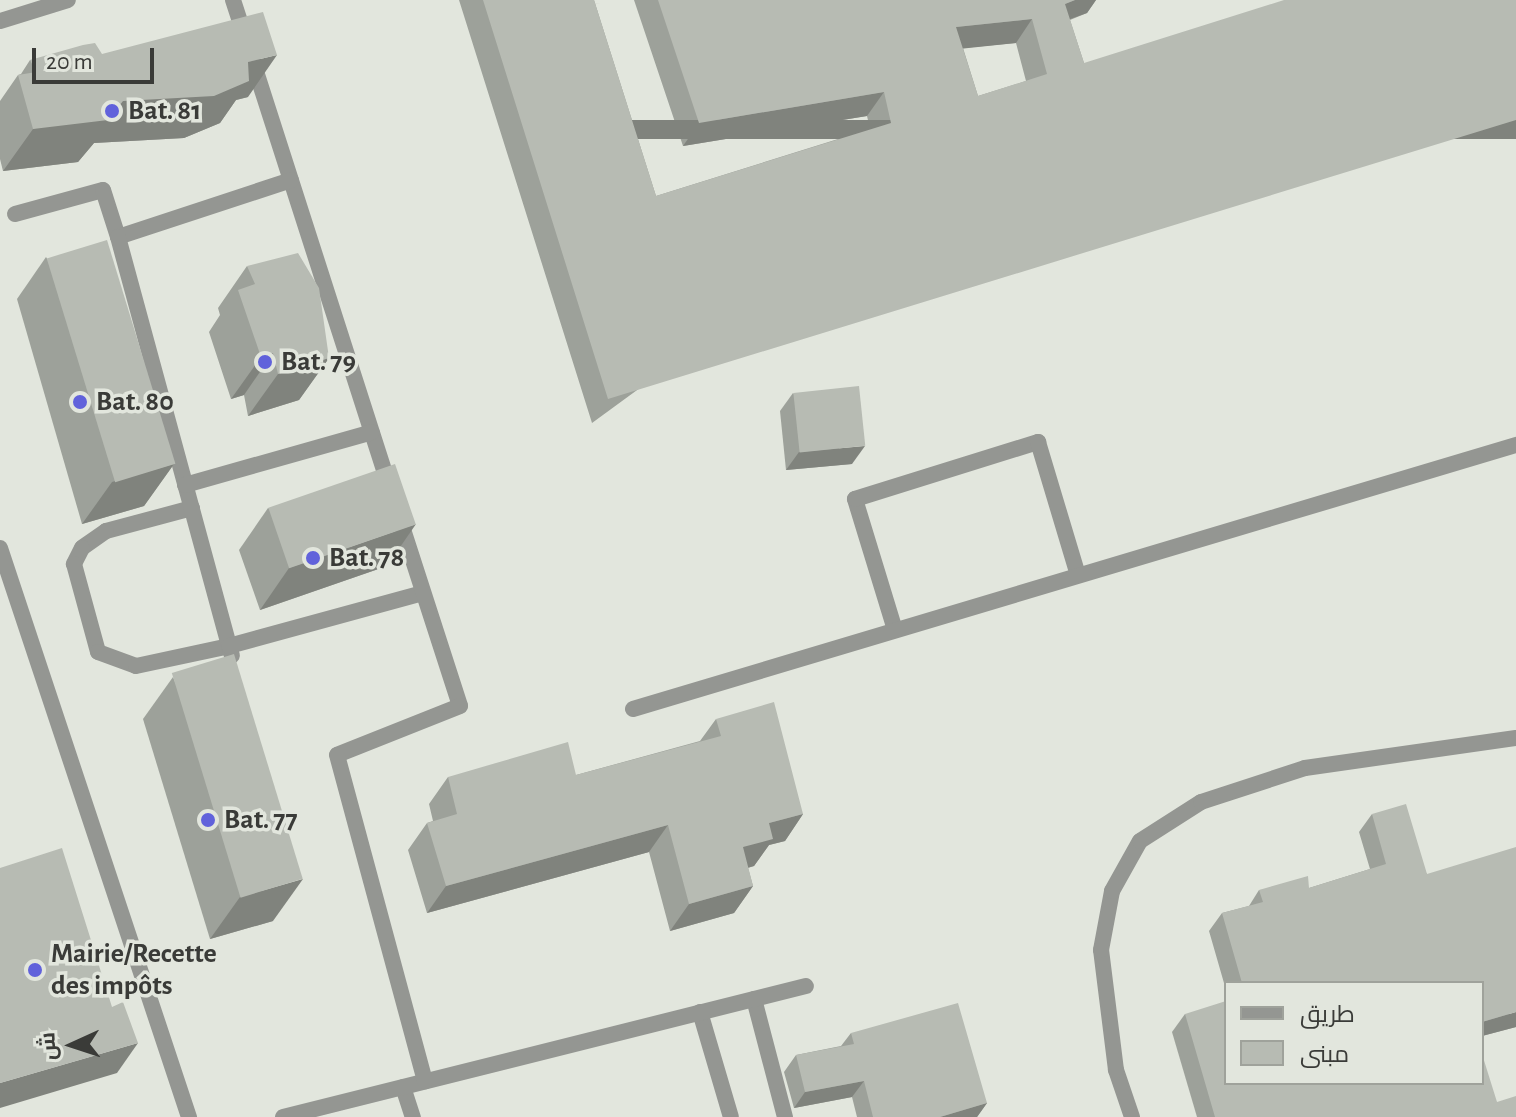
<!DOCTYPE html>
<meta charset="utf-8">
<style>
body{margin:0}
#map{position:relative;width:1516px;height:1117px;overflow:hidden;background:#e2e6dd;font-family:"Alegreya Sans",Cairo,sans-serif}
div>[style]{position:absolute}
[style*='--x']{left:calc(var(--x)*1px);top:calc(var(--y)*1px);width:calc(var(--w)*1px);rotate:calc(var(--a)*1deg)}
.lane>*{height:16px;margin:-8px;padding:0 8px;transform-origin:8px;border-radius:8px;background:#949692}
.street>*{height:16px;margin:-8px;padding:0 8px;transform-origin:8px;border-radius:8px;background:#949692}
.wall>*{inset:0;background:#9da19a}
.shaded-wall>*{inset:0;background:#80837d;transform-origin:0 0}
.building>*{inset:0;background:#b7bbb3;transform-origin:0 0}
.dots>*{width:22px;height:22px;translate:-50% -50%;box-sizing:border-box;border:4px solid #e2e6dd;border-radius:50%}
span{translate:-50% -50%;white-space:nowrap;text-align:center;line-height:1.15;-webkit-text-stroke:7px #e2e6dd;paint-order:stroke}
.poi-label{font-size:28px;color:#3a3b38;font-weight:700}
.left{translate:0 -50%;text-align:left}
.legend{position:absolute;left:1224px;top:981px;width:260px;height:104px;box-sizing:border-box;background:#e2e6dd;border:2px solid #9fa29b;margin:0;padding:10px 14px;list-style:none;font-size:24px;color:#3a3b38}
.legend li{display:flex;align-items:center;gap:16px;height:40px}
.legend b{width:40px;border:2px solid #9fa29b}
.north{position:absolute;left:32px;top:1005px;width:80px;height:80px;-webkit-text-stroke:6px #e2e6dd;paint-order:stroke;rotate:267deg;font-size:22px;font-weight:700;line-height:32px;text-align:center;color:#3a3b38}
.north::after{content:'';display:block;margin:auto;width:28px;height:36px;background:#3a3b38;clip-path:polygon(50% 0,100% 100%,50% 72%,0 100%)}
.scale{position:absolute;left:32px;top:48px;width:122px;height:36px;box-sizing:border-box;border:4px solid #3a3b38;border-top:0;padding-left:10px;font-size:24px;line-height:28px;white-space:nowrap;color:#3a3b38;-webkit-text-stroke:6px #e2e6dd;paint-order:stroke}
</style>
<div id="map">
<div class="lane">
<i style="--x:192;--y:508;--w:89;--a:165"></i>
<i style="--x:106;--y:531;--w:29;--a:145"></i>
<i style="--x:82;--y:548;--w:18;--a:117"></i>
<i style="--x:74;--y:564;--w:91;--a:74.7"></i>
<i style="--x:98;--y:652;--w:40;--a:20.2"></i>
<i style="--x:136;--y:666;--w:95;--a:-12.1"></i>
<i style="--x:229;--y:646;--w:10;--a:73"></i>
<i style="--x:895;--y:630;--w:137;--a:-107"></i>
<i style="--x:855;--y:499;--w:192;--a:-17.3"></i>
<i style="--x:1038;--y:442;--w:139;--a:73.3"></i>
<i style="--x:633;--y:709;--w:922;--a:-16.65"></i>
<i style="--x:754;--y:999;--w:122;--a:75.3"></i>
<i style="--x:700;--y:1012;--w:109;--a:73.6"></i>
<i style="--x:403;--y:1087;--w:32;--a:72"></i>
<i style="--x:283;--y:1117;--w:539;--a:-14.06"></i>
<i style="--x:1132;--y:1117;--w:50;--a:-108.8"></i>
<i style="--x:1116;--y:1070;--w:121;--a:-97.1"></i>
<i style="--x:1101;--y:950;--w:60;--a:-79.4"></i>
<i style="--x:1112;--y:891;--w:57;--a:-60.8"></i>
<i style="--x:1140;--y:841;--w:72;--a:-32.6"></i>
<i style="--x:1201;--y:802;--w:109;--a:-18.1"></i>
<i style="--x:1305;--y:768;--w:213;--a:-8.1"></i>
</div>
<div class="street">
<i style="--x:233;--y:0;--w:39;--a:72"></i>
<i style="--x:0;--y:21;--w:71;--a:-17.2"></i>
<i style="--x:253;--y:62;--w:445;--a:72.2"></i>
<i style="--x:15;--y:214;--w:91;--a:-15.3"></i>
<i style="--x:103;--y:190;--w:49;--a:72.3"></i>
<i style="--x:118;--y:237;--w:182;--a:-18.2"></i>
<i style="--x:118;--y:237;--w:424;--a:74.8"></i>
<i style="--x:229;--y:646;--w:201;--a:-15.3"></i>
<i style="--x:185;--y:485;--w:194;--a:-15.8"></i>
<i style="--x:400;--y:520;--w:195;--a:72.1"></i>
<i style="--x:460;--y:706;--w:132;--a:158.3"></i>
<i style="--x:337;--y:755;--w:338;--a:74.9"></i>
<i style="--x:0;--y:548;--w:600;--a:71.63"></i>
</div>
<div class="wall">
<i style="clip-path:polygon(evenodd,459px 0,594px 0,656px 196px,870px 129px,867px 116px,683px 146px,634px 0,1096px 0,1087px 13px,1070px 20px,1084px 63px,592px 423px,459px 0,1016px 43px,1026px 81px,978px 96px,963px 48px,1016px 43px)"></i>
<i style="clip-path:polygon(102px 54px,248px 97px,236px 100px,220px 123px,184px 138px,94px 143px,78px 162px,3px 171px,0 159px,0 101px,18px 75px,21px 74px,30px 60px)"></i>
<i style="clip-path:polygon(46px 257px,174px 464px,144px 506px,82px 524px,17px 299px)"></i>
<i style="clip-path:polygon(247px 266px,329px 358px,299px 400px,248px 416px,244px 395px,231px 399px,209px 332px,220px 315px,218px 308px)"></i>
<i style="clip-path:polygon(793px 393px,852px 464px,786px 470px,780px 411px)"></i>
<i style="clip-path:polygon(268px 508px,387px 566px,260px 610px,239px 550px)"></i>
<i style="clip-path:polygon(173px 677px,273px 921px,210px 939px,143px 719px)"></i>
<i style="clip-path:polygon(716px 719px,803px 814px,785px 841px,769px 845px,754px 866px,748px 868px,753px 886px,734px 913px,670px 931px,649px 852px,427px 913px,408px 850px,427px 823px,433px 821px,429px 804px,448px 777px,576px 775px,700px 741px)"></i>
<i style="clip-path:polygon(1372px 814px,1427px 874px,1516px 1027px,1482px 1036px,1482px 983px,1226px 983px,1226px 990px,1209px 931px,1222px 913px,1249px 906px,1259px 890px,1309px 888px,1370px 869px,1359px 832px)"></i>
<i style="clip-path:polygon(1185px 1014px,1497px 1102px,1516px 1117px,1197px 1117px,1172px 1032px)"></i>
<i style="clip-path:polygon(851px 1033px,987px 1103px,977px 1117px,857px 1117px,852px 1097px,794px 1108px,784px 1072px,796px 1055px,841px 1046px)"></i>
</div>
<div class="shaded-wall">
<i style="clip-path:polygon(1075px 0,1096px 0,1087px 13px,1048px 27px,1065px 4px)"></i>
<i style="clip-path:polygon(1032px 19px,1016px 43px,940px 51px,956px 27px)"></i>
<i style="clip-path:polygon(277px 55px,248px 97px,236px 100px,220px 123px,184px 138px,94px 143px,78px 162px,3px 171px,33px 129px,248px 62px)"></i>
<i style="clip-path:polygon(884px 92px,867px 116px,683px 146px,699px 123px)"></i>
<i style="left:1516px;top:120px;width:19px;height:950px;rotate:90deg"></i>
<i style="clip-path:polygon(273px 353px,244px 395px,231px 399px,261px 357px)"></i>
<i style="clip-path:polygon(329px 358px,299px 400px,248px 416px,278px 374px)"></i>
<i style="clip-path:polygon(865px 446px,852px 464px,786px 470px,799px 452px)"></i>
<i style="clip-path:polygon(174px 464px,144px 506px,82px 524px,112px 482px)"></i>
<i style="clip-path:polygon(416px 524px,387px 566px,260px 610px,289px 568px)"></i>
<i style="clip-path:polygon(803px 814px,785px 841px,769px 845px,754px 866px,724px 874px,743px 847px,769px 823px)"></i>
<i style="clip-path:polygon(668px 825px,649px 852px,427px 913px,446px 886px)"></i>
<i style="clip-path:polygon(303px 879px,273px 921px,210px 939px,240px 897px)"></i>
<i style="clip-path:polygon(753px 886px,734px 913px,670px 931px,689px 904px)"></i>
<i style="clip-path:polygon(1516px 1012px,1516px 1027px,1482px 1036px,1482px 1022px)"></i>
<i style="clip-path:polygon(138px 1043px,117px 1073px,0 1108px,0 1083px)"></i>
<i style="clip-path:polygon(864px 1081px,852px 1097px,794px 1108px,805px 1092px)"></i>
<i style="clip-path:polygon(987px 1103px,977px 1117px,940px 1117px)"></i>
</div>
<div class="building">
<i style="clip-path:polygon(evenodd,483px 0,594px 0,656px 196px,891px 123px,884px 92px,699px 123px,658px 0,1075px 0,1065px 4px,1084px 63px,1284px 0,1516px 0,1516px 120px,608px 399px,483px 0,1032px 19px,1047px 74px,978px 96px,956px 27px,1032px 19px)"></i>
<i style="clip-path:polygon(263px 12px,277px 55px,248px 62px,249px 81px,214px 96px,123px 101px,108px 120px,33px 129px,18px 75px,36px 72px,30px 60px,83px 45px,95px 43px,102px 54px)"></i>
<i style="left:107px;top:240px;width:234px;height:63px;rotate:73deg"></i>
<i style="clip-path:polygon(298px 253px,319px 288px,329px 358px,278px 374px,273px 353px,261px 357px,238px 290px,255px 284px,247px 266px)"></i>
<i style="left:859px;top:386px;width:60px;height:66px;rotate:84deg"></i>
<i style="left:395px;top:464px;width:64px;height:134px;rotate:71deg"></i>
<i style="left:234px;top:654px;width:235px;height:65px;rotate:73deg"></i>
<i style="clip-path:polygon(774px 702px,803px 814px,769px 823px,773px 839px,743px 847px,753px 886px,689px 904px,668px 825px,446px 886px,427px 823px,457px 814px,448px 777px,568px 742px,576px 775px,721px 736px,716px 719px)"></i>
<i style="clip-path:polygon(1406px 804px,1427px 874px,1516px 847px,1516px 1012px,1482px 1022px,1482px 983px,1242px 983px,1222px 913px,1263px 902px,1259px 890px,1308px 876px,1309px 888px,1386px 864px,1372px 814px)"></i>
<i style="clip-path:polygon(62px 848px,112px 1007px,123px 1002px,138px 1043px,0 1083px,0 868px)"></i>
<i style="clip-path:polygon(1226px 1001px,1226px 1083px,1482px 1083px,1482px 1054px,1497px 1102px,1516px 1096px,1516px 1117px,1215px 1117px,1185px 1014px)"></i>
<i style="clip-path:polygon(958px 1003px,987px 1103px,940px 1117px,873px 1117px,864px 1081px,805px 1092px,796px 1055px,854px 1044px,851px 1033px)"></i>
</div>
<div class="dots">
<i style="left:112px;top:111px;background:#6162db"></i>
<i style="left:265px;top:362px;background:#6162db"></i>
<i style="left:80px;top:402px;background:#6162db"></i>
<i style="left:313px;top:558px;background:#6162db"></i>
<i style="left:208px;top:820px;background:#6162db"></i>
<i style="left:35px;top:970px;background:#6162db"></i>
</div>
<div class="poi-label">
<span class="left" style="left:128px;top:111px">Bat. 81</span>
<span class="left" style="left:281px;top:362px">Bat. 79</span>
<span class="left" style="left:96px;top:402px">Bat. 80</span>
<span class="left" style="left:329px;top:558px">Bat. 78</span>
<span class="left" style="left:224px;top:820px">Bat. 77</span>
<span class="left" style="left:51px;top:970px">Mairie/Recette<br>des impôts</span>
</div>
<ul class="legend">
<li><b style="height:10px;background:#949692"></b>طريق</li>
<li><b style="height:22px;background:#b7bbb3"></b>مبنى</li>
</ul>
<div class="north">ش</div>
<div class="scale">20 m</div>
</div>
